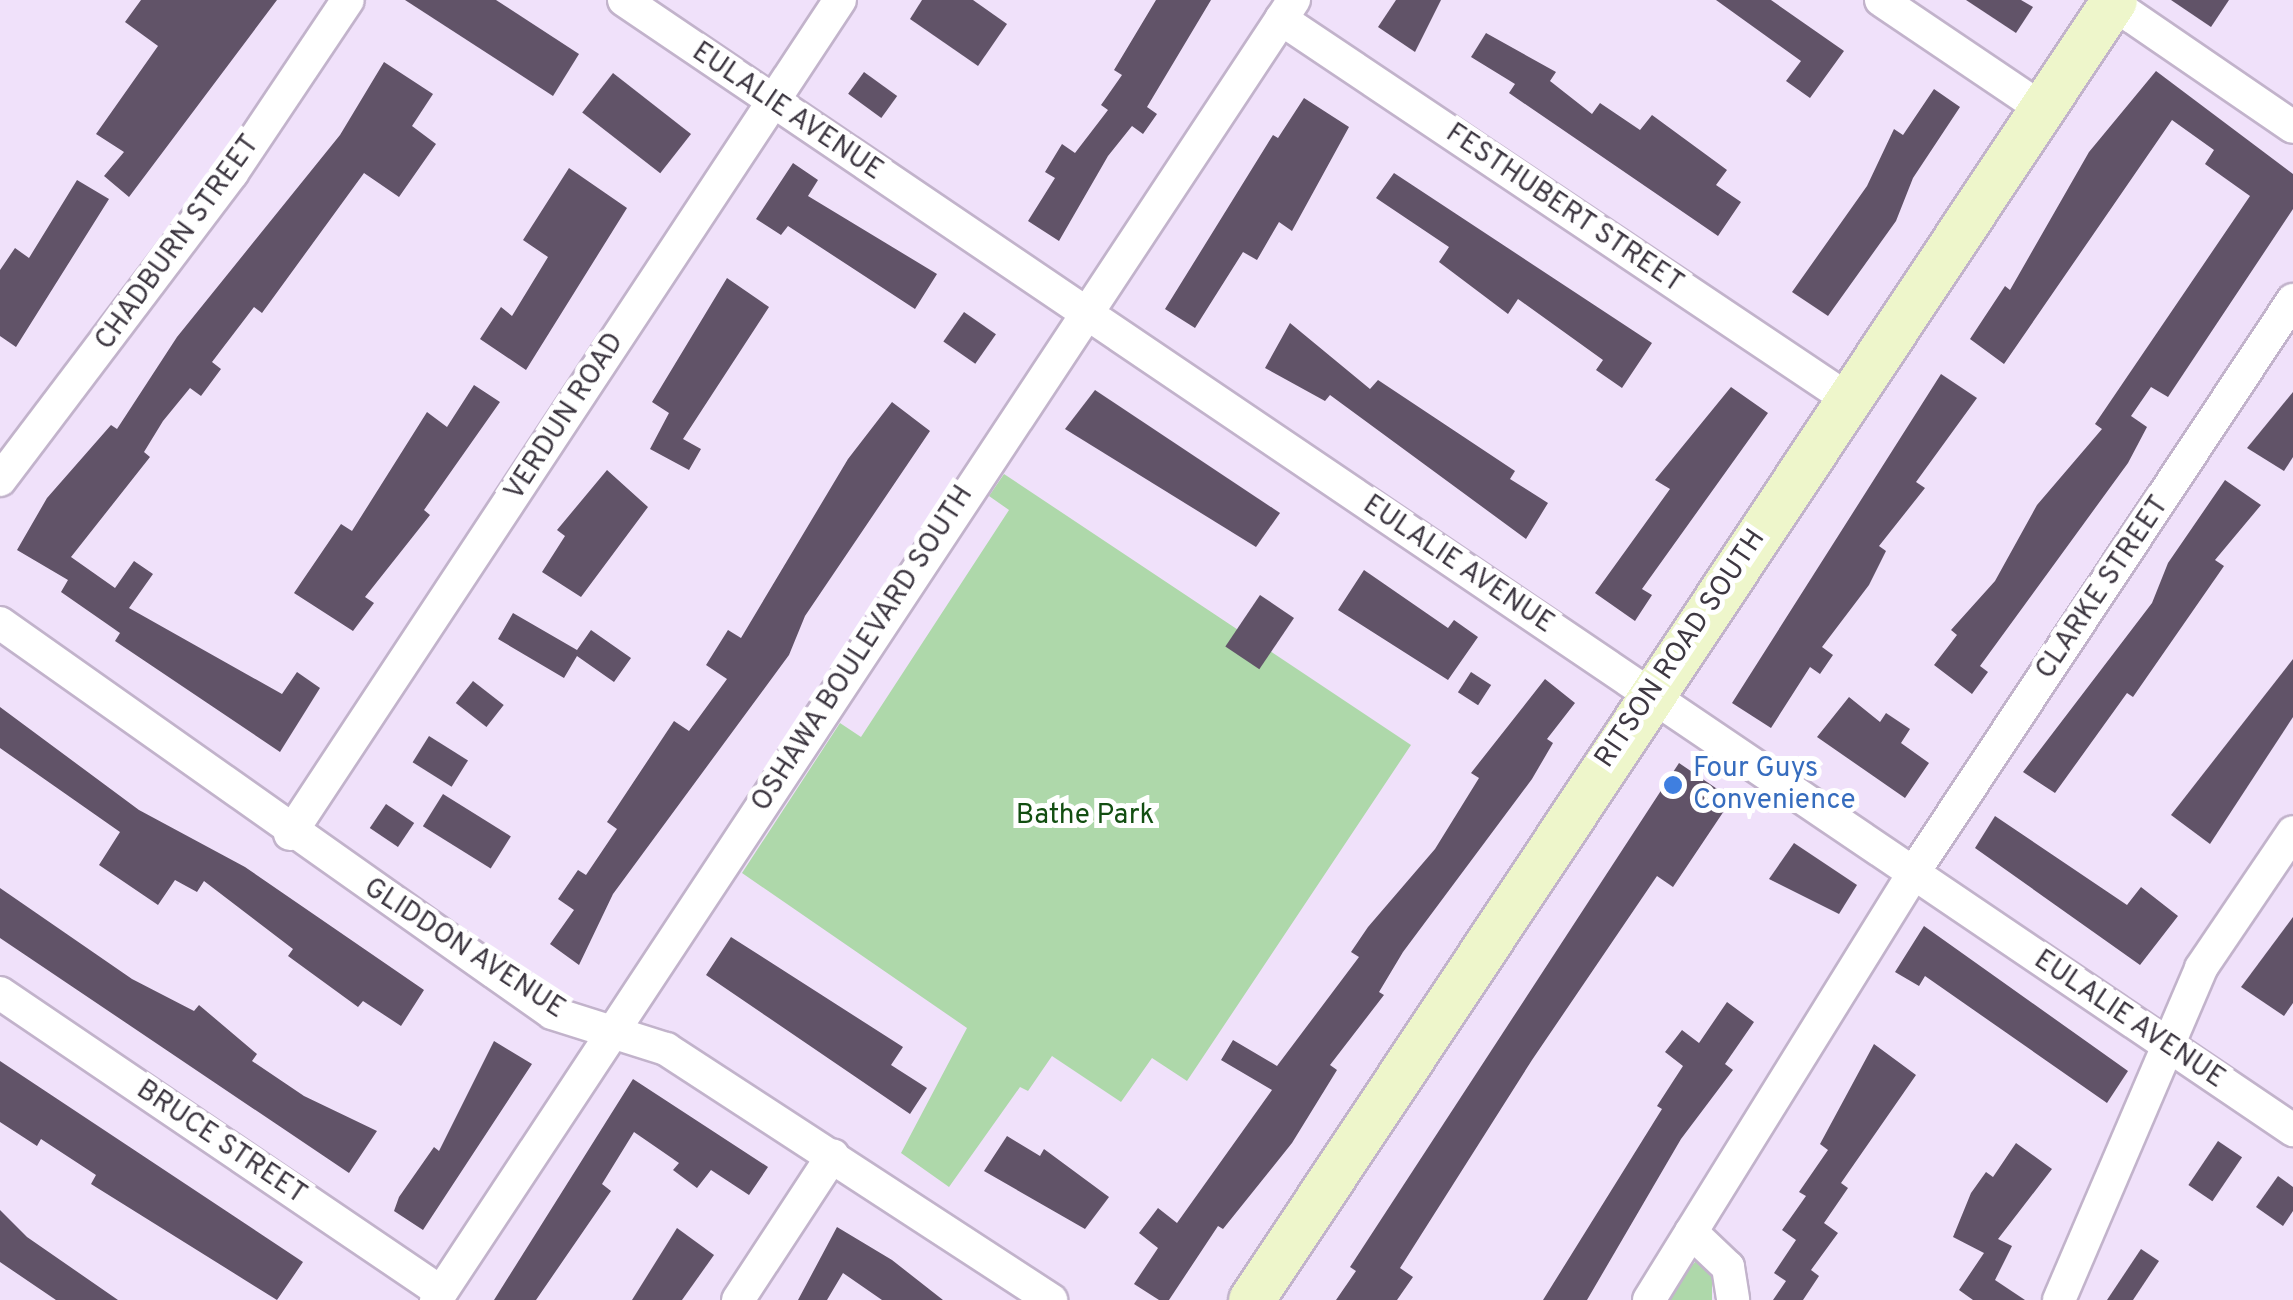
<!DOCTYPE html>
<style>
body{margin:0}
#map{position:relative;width:2293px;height:1300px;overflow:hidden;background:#f0e1fa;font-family:Overpass,sans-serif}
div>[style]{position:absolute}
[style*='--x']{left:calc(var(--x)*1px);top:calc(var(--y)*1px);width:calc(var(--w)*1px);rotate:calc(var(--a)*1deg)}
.green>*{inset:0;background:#aed8aa}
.building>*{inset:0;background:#615368;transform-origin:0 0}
.roads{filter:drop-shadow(2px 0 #c2b3cb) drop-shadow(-2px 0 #c2b3cb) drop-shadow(0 2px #c2b3cb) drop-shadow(0 -2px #c2b3cb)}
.minor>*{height:32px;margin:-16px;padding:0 16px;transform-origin:16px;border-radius:16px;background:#fff}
.secondary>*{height:45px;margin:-22.5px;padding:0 22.5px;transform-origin:22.5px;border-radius:22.5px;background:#eef6cb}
.dots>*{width:28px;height:28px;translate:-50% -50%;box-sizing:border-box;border:5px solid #fff;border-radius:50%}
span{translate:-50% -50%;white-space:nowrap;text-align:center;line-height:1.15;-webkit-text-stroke:10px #fff;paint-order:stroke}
.street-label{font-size:28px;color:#3e3842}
.shop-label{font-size:28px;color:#366cbe}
.left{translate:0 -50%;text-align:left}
.park-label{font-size:28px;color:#124e11}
</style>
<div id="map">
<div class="green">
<i style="clip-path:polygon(1004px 474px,1411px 745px,1187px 1081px,1152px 1058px,1121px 1102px,1052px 1056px,1028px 1091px,1020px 1087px,949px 1187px,901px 1153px,967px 1028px,742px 873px,840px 723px,861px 737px,1009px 510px,989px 496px)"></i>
<i style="clip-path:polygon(1696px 1261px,1712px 1272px,1712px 1300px,1661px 1300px)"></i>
</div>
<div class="building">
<i style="clip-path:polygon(141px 0,277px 0,129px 197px,104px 176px,124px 152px,96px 134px,158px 46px,125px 22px)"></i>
<i style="clip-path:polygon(405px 0,496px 0,579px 54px,553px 96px)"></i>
<i style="clip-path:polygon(922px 0,973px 0,1007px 24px,978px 66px,910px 19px)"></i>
<i style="clip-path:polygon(1156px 0,1211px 0,1147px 107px,1157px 114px,1143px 134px,1132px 126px,1108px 156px,1059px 241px,1028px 221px,1055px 178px,1045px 172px,1062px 144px,1075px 153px,1108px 110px,1101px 105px,1122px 75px,1114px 70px)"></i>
<i style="clip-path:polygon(1396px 0,1441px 0,1415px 52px,1378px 27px)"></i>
<i style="clip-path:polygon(1716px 0,1771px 0,1844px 51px,1810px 98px,1786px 81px,1801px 61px)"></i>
<i style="clip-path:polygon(1966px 0,2021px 0,2033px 7px,2016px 33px)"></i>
<i style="clip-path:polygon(2171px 0,2229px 0,2211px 27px)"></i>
<i style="clip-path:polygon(1486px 33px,1556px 72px,1550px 81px,1592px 114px,1600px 103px,1640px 130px,1652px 115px,1727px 170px,1716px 185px,1741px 202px,1718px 236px,1509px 93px,1515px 84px,1471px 57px)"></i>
<i style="clip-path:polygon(384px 62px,433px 94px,412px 126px,436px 144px,399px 197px,364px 173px,262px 313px,254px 307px,212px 362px,221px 369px,201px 396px,190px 388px,163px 421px,144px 452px,150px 457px,71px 557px,115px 588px,134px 561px,153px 574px,129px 608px,282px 694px,297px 672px,320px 688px,280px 752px,115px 641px,120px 633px,61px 592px,68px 580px,17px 550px,47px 498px,111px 425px,117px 429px,177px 337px,340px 135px)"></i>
<i style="clip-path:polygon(2156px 71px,2293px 174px,2293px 209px,2168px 397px,2151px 387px,2131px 416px,2147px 427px,2128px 463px,1980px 666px,1988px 672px,1972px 694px,1934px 665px,1957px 635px,1951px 630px,1995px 581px,2037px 505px,2102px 429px,2095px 424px,2250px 196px,2205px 164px,2214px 150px,2172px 120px,2004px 364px,1970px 339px,2005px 286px,2010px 290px,2089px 152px)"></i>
<i style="left:864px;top:72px;width:41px;height:27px;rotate:36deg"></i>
<i style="left:613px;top:73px;width:99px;height:50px;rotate:38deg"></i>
<i style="clip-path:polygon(1934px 89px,1960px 107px,1913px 178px,1896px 221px,1828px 316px,1792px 292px,1867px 186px,1894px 129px,1903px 135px)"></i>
<i style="clip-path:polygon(1304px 98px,1349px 127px,1292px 231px,1279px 222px,1257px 260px,1243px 252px,1195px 328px,1165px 309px,1273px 135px,1278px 138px)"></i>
<i style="clip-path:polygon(793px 163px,818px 180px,808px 196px,937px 274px,915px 309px,788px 226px,781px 235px,756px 219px)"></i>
<i style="clip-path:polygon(569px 168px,627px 208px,526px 370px,480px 339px,501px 307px,512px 316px,548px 257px,523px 240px)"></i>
<i style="clip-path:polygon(1394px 173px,1652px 343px,1622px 388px,1596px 370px,1603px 360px,1518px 299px,1508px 314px,1439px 262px,1449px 247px,1376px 198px)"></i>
<i style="clip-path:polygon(77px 180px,109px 199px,16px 347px,0 336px,0 270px,15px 248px,29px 258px)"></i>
<i style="clip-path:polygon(727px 278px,769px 307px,683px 439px,701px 449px,689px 470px,650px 449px,669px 413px,652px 402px)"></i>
<i style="left:964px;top:312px;width:39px;height:36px;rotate:35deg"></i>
<i style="clip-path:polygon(1290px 323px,1370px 389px,1378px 380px,1515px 471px,1510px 479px,1548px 503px,1526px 539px,1330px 395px,1325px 401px,1265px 368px)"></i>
<i style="clip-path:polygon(1941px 374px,1977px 398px,1916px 482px,1925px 488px,1879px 546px,1886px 551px,1869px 585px,1822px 647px,1833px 655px,1820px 674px,1810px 667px,1771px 728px,1732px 703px)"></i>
<i style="clip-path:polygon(474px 385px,500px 402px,424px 510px,430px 515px,365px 597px,374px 603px,353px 631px,294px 593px,341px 524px,352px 531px,427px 412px,447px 427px)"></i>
<i style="clip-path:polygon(1731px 387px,1768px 413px,1642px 589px,1652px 595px,1635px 621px,1595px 593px,1670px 489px,1655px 480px)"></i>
<i style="clip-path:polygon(1095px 390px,1280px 513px,1256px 547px,1065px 429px)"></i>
<i style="clip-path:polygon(2293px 392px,2293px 457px,2284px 471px,2247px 448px)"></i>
<i style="clip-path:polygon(892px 402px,930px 431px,805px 616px,789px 655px,613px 894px,579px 965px,550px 944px,574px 910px,558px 899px,578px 870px,586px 875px,617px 829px,607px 822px,674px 721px,689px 731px,727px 679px,706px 665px,728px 630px,741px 638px,848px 459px)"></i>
<i style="clip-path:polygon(607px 470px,648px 507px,581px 597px,542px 572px,565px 536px,557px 530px)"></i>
<i style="clip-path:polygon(2225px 480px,2261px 505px,2215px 560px,2224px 566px,2133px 697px,2127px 693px,2055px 793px,2023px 772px,2152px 603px,2168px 563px)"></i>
<i style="clip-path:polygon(1364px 570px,1448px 628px,1454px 620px,1478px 637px,1448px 680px,1338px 610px)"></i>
<i style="left:1260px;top:595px;width:41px;height:62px;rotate:34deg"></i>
<i style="clip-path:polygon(513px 613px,577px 650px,591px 630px,631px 658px,614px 682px,577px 656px,564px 678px,498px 639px)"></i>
<i style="clip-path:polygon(2293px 659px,2293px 717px,2210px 844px,2171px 815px)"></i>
<i style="left:1471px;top:672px;width:24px;height:24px;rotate:33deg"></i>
<i style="clip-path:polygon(1545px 679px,1575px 703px,1547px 739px,1553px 743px,1532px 779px,1403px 952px,1379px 992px,1384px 995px,1330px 1065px,1337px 1070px,1292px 1143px,1223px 1229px,1218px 1226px,1169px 1300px,1159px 1300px,1134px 1284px,1158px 1248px,1139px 1233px,1158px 1208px,1177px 1223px,1272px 1090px,1221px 1060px,1233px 1040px,1277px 1066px,1359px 957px,1351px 952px,1368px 927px,1435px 849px,1479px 778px,1471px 773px)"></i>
<i style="left:473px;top:681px;width:39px;height:28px;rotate:38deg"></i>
<i style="clip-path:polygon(1849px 697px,1880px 722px,1886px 713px,1910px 729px,1901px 743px,1929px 763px,1905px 798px,1817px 737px)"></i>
<i style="clip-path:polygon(0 707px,139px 810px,245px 867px,424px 990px,401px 1026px,363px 1001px,358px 1007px,288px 956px,293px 949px,204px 881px,197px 892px,175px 880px,158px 905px,99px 865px,120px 832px,0 748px)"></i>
<i style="left:429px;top:736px;width:46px;height:31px;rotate:32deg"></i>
<i style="clip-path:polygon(1679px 763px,1732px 799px,1673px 887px,1657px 876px,1532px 1060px,1400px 1268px,1413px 1277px,1397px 1300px,1336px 1300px,1356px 1271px,1350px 1267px)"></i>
<i style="left:443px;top:794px;width:80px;height:38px;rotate:32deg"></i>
<i style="left:386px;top:804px;width:34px;height:29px;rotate:34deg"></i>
<i style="clip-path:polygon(1995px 816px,2127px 905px,2141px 887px,2178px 916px,2140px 965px,1975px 848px)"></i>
<i style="clip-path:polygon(1794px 843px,1857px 885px,1839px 914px,1769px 879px)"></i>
<i style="clip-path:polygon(0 888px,132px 979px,194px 1011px,199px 1005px,257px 1054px,252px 1061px,304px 1096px,377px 1131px,349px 1173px,0 938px)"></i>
<i style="clip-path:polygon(2293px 917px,2293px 1003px,2284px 1016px,2241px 987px)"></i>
<i style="clip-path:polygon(1924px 926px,2128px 1071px,2107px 1103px,1925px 976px,1919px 986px,1895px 972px)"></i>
<i style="clip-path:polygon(731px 937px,903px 1047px,891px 1065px,927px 1088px,910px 1114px,706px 975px)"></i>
<i style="clip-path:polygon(1727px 1002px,1754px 1022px,1725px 1064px,1733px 1070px,1681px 1139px,1587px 1300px,1543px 1300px,1662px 1109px,1657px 1106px,1683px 1066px,1665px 1052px,1682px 1030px,1699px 1043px)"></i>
<i style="clip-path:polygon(494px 1041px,532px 1064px,423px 1230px,394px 1211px,399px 1197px,434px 1147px,439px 1151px)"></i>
<i style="clip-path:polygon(1874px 1044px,1916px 1075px,1841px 1183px,1848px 1188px,1824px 1223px,1838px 1233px,1811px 1270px,1819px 1276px,1803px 1300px,1773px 1300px,1786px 1281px,1774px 1273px,1796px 1240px,1782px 1230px,1806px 1196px,1799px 1192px,1828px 1150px,1820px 1144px)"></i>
<i style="clip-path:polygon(0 1061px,303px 1262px,277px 1300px,91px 1184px,96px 1175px,41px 1139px,37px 1146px,0 1122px)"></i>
<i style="clip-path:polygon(633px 1079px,768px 1167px,749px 1195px,711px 1170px,697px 1188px,673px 1170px,679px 1163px,634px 1132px,602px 1184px,611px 1191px,536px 1300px,494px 1300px)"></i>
<i style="clip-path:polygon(1007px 1136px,1040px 1156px,1044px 1149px,1109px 1197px,1085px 1229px,984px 1171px)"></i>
<i style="left:2218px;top:1141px;width:29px;height:53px;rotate:34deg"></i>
<i style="clip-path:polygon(2016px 1143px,2052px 1169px,1998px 1239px,2012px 1246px,1995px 1280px,2025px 1300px,1973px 1300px,1959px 1290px,1984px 1253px,1953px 1237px,1971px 1193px,1986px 1172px,1993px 1177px)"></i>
<i style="clip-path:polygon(2278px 1176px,2293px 1187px,2293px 1211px,2283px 1226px,2256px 1207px)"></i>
<i style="clip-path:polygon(0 1210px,27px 1237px,118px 1300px,56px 1300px,0 1262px)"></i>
<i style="clip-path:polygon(837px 1227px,892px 1260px,943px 1300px,882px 1300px,843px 1273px,827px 1300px,798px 1300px)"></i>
<i style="clip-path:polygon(677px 1228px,714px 1255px,682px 1300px,632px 1300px)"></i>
<i style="clip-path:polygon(2141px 1249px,2159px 1261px,2133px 1300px,2107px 1300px)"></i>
</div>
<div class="roads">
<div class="minor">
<i style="--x:624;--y:0;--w:2016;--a:34.1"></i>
<i style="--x:1881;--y:0;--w:193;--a:34"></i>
<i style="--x:2112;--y:3;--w:219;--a:34.4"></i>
<i style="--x:1281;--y:19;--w:683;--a:33.83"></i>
<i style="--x:0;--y:480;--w:385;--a:-52.9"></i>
<i style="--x:232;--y:173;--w:208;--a:-56.2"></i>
<i style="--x:0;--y:623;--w:676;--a:35.24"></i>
<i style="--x:552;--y:1013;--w:120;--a:17.5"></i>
<i style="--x:666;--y:1049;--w:460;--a:33.1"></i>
<i style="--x:290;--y:834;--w:999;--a:-56.6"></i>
<i style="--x:0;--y:993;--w:533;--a:34.14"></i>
<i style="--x:1691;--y:1232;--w:51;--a:43.4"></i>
<i style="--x:1728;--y:1267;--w:33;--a:81"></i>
<i style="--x:436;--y:1300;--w:1558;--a:-56.58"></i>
<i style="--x:738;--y:1300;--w:173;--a:-56.8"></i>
<i style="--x:1649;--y:1300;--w:500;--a:-58.2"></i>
<i style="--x:1912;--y:875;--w:690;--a:-56.47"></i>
<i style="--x:2059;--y:1300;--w:361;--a:-66.8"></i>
<i style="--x:2201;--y:968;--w:164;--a:-55.9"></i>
</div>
<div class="secondary">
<i style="--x:1251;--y:1300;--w:1560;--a:-56.42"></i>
</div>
</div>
<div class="dots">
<i style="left:1673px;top:785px;background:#3f7fe0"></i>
</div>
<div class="street-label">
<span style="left:787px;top:112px;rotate:34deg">EULALIE AVENUE</span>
<span style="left:1564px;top:209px;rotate:34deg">FESTHUBERT STREET</span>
<span style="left:178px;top:243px;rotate:-54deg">CHADBURN STREET</span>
<span style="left:565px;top:417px;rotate:-57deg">VERDUN ROAD</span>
<span style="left:1458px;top:565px;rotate:34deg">EULALIE AVENUE</span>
<span style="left:2103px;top:588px;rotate:-56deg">CLARKE STREET</span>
<span style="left:863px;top:649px;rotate:-57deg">OSHAWA BOULEVARD SOUTH</span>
<span style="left:1681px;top:649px;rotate:-56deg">RITSON ROAD SOUTH</span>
<span style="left:464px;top:949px;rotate:33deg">GLIDDON AVENUE</span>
<span style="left:2129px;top:1020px;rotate:34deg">EULALIE AVENUE</span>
<span style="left:221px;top:1143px;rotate:34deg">BRUCE STREET</span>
</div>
<div class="shop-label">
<span class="left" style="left:1693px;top:785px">Four Guys<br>Convenience</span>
</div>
<div class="park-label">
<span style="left:1085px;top:816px">Bathe Park</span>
</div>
</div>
